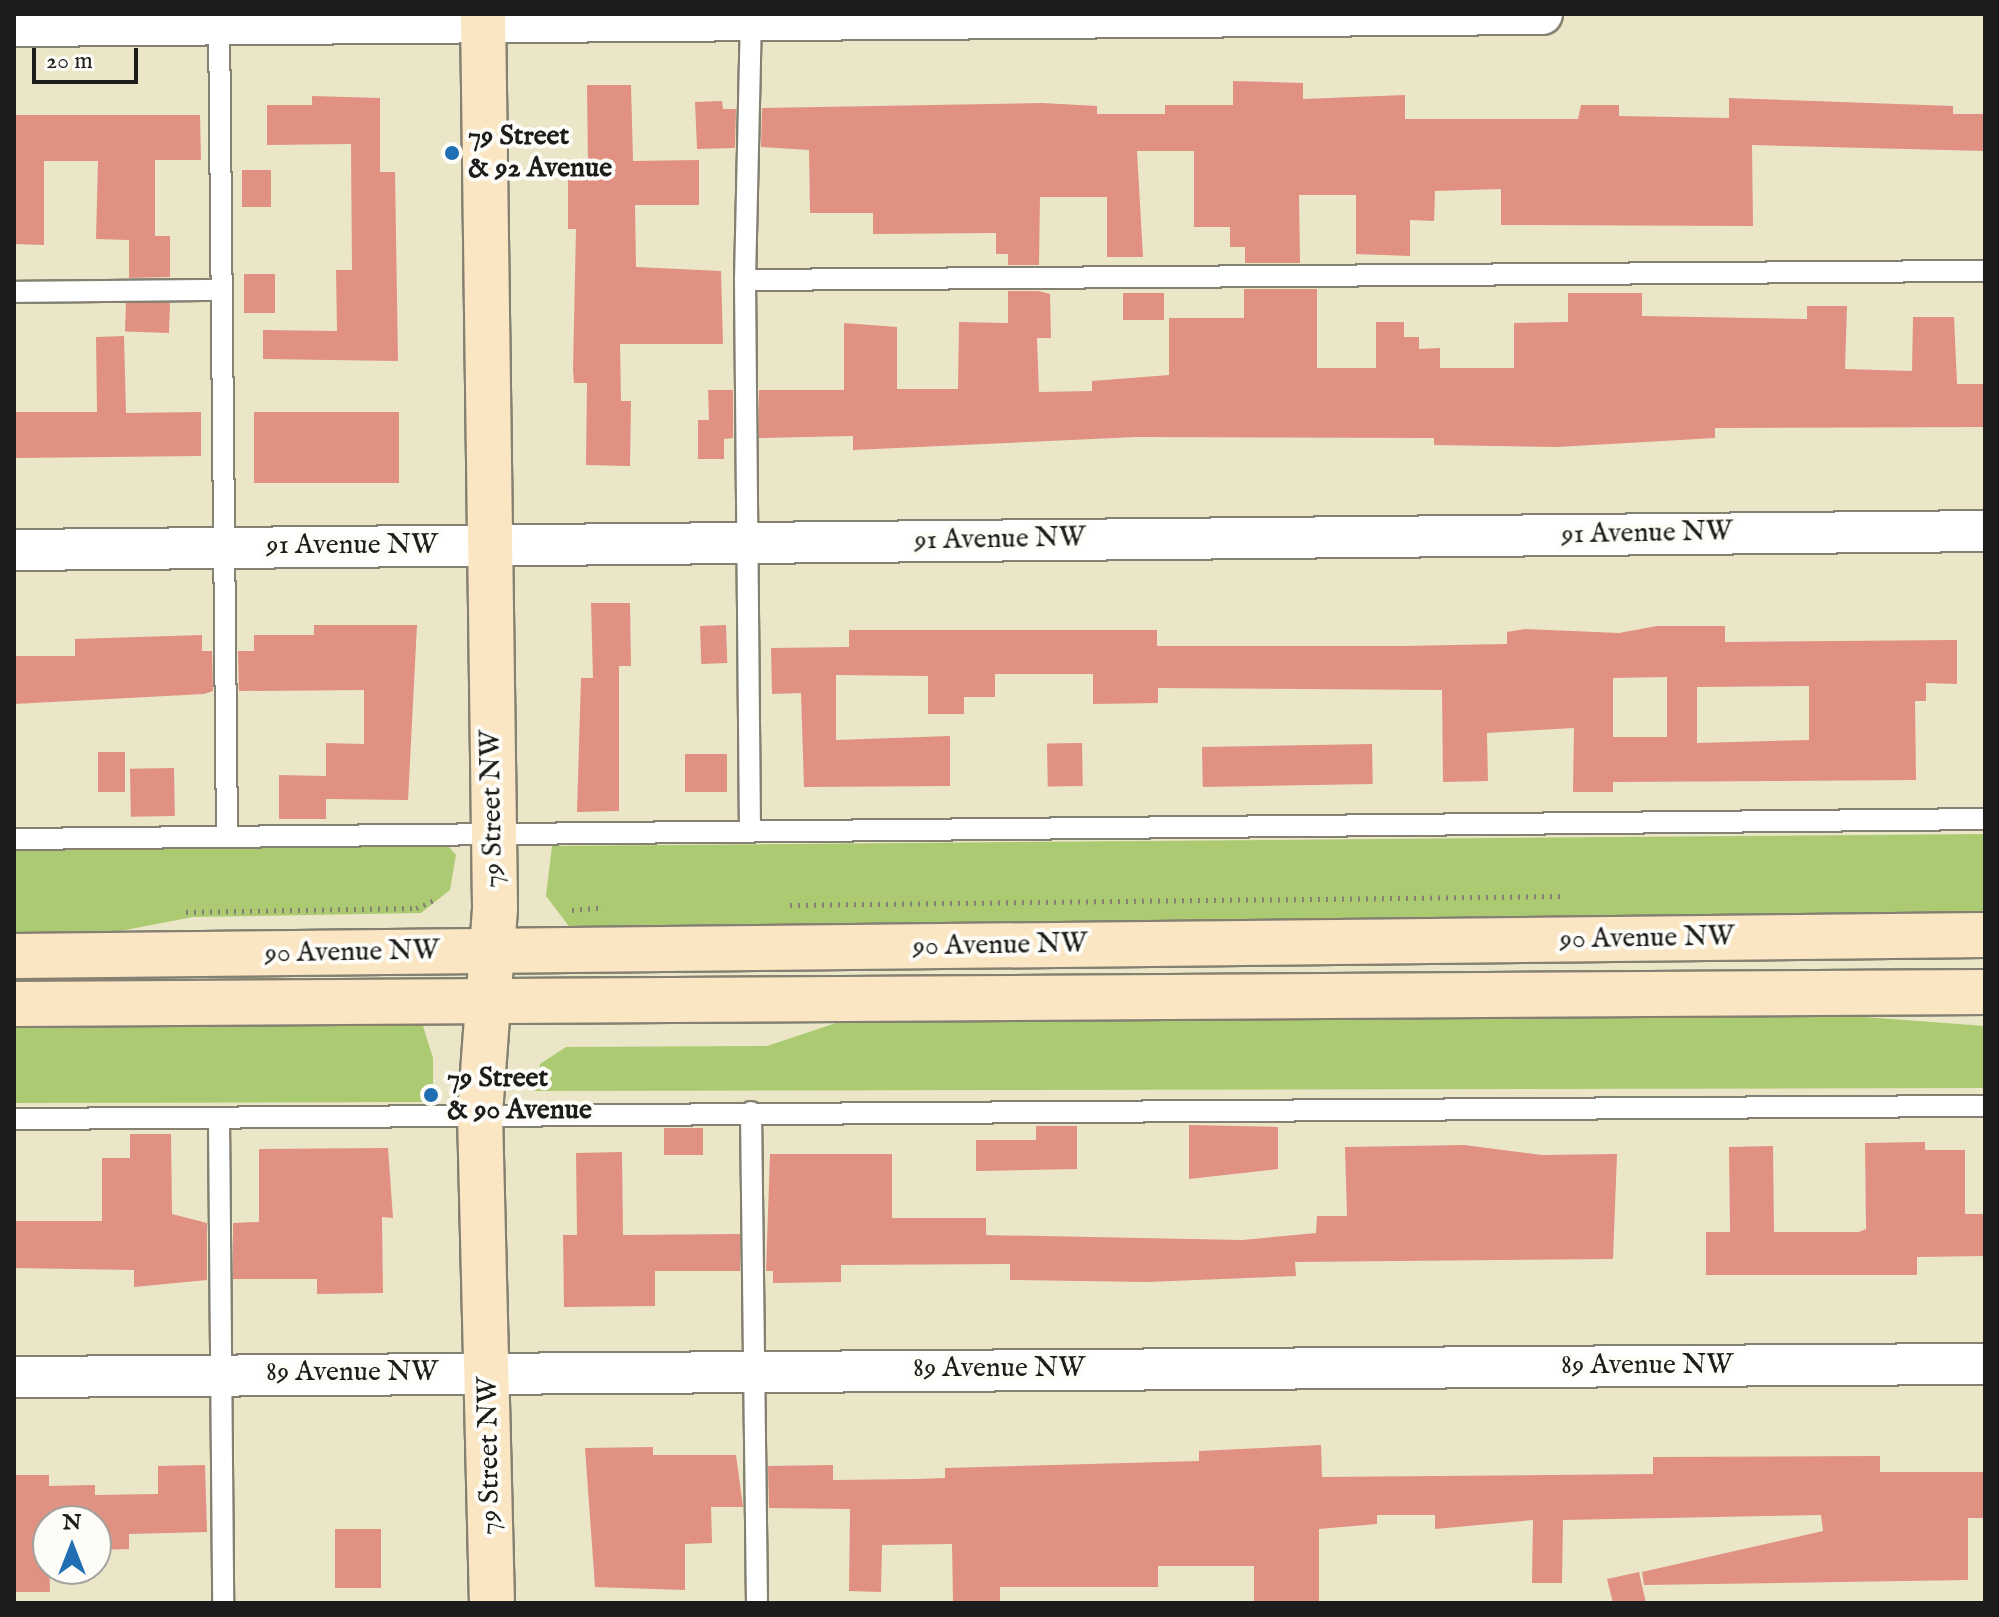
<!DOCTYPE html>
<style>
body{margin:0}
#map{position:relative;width:1999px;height:1617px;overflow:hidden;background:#ebe6c8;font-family:"IM FELL English",serif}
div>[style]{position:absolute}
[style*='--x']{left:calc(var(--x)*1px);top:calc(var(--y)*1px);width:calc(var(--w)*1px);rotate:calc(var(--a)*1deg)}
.green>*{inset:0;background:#abca71}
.building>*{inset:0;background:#e09182;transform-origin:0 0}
.path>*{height:5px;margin-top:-2.5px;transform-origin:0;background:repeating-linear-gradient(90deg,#848172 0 2px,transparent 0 8px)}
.roads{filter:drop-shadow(2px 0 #848172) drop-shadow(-2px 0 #848172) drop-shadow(0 2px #848172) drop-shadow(0 -2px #848172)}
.lane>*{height:20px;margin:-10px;padding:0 10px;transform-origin:10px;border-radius:10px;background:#fff}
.street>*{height:40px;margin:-20px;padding:0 20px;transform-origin:20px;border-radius:20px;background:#fff}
.secondary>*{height:44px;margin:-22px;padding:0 22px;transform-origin:22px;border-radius:22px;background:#fbe6c4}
.dots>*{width:22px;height:22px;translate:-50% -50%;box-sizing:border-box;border:4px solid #fdfcf7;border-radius:50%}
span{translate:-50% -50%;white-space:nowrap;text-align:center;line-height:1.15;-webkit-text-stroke:8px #fdfcf7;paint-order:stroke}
.poi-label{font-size:28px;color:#1c1c1c;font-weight:700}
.left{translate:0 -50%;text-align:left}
.street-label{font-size:28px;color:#1c1c1c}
.frame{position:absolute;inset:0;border:16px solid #1c1c1c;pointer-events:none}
.north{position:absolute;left:32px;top:1505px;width:80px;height:80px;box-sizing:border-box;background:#fdfcf7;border:2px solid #a3a29f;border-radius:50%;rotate:0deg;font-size:22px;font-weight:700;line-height:32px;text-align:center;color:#1c1c1c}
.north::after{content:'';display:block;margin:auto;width:28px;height:36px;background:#1f6fb2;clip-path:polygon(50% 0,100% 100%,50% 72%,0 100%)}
.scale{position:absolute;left:32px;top:48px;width:106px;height:36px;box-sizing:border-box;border:4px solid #1c1c1c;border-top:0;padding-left:10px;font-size:24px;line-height:28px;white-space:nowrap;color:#1c1c1c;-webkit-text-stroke:6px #fdfcf7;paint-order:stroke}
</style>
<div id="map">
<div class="green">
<i style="clip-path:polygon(1985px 834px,1985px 911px,571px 929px,546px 896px,552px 846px)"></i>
<i style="clip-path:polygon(448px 846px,456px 855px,450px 890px,421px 913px,193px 917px,94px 936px,14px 937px,14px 850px)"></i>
<i style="clip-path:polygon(1771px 1010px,1985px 1026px,1985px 1088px,533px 1091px,540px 1064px,566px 1047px,767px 1046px,848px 1019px)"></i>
<i style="clip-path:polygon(419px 1013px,433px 1058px,433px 1102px,14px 1103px,14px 1016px)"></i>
</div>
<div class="building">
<i style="clip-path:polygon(1233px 81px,1303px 83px,1303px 99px,1405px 95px,1405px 119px,1578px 119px,1581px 105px,1619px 105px,1619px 116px,1729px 118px,1729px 98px,1953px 106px,1953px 114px,1985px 114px,1985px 151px,1752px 145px,1753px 226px,1501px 225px,1501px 189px,1435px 191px,1434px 221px,1410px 220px,1410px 256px,1356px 254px,1356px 195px,1299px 195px,1300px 263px,1245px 263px,1245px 247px,1230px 247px,1230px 227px,1194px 227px,1194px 151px,1137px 151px,1143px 257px,1107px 257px,1107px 197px,1040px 197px,1039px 265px,1008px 265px,1008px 254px,996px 254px,996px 233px,873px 234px,873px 213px,810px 213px,809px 150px,761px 147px,762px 108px,1042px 103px,1097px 106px,1097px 114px,1165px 114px,1165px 105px,1233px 105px)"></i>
<i style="clip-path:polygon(587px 85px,631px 85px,633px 161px,699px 160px,699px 205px,635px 205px,636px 267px,721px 271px,723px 344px,620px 344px,621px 401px,631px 401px,630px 466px,586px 465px,587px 383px,574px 383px,573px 369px,576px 229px,568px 229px,568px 167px,588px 167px)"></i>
<i style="clip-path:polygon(312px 96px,380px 98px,380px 172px,395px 172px,398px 361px,263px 359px,263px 330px,337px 331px,336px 270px,352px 270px,351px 144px,267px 145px,267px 105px,312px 105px)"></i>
<i style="clip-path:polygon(722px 101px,723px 109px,736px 109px,735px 148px,697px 149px,695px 102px)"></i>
<i style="clip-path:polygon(14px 115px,200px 115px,201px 160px,155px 160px,155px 236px,170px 236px,170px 277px,129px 278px,129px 240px,96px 239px,98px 161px,44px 161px,44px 245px,14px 244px)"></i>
<i style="left:242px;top:170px;width:29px;height:37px"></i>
<i style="left:244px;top:274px;width:31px;height:39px"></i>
<i style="clip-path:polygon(1244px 289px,1317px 289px,1317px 368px,1376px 368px,1376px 322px,1404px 322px,1404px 337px,1419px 337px,1419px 349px,1440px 348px,1440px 368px,1514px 368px,1514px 323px,1568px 322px,1568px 293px,1642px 293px,1642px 316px,1807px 319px,1807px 306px,1847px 306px,1845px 369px,1912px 371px,1913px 317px,1954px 317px,1957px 384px,1985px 384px,1985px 427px,1715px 428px,1715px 438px,1557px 447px,1434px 445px,1434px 438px,1136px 437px,853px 450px,853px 436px,759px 438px,759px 390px,844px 390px,844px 323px,897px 327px,897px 389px,958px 389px,959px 322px,1008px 323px,1008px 291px,1039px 291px,1050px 294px,1051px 338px,1037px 338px,1039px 392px,1092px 391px,1092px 381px,1169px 375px,1169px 318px,1244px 318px)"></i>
<i style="left:1123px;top:293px;width:41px;height:27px"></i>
<i style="left:170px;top:303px;width:30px;height:44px;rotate:92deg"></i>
<i style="clip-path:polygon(124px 336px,126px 413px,201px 412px,201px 456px,14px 458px,14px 412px,97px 412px,96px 337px)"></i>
<i style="clip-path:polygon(708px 390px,733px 390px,733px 438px,724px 439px,724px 459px,698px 459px,698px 420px,709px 420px)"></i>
<i style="left:254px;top:412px;width:145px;height:71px"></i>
<i style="clip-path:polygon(591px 603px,630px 603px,631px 666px,619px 666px,619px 811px,577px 812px,581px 678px,593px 678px)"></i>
<i style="clip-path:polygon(314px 625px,417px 625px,408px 800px,326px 799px,326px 819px,279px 819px,279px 775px,326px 776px,326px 743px,364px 744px,364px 690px,239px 691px,238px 651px,254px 651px,254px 635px,314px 635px)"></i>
<i style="left:726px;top:625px;width:38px;height:26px;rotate:88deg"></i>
<i style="clip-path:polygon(evenodd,1657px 626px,1725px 626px,1725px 642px,1957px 640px,1957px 684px,1926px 683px,1926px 701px,1915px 701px,1916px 780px,1613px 782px,1613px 792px,1573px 792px,1574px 728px,1487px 733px,1488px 781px,1443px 782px,1442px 690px,1158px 688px,1158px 703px,1093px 704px,1093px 674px,995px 674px,995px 697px,964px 697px,964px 714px,928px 714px,928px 676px,836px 675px,836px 740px,950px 736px,950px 786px,804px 787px,801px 693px,772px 694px,771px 648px,849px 647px,849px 630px,1157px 630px,1157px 646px,1402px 646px,1507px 644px,1507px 632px,1525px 629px,1619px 633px,1657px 626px,1667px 677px,1667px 737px,1613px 737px,1613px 678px,1667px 677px,1657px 626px,1809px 686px,1809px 740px,1697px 743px,1697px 687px,1809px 686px)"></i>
<i style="clip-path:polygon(202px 635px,202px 651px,212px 651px,213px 691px,204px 694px,14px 704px,14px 656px,75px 656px,75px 639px)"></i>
<i style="left:1082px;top:743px;width:43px;height:35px;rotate:89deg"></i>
<i style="left:1372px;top:744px;width:40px;height:170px;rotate:89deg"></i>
<i style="left:98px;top:752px;width:27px;height:40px"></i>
<i style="left:685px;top:754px;width:42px;height:38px"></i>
<i style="left:174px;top:768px;width:48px;height:44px;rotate:89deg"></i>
<i style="clip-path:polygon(1189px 1125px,1278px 1127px,1278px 1169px,1189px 1179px)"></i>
<i style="clip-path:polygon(1036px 1126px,1077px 1126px,1077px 1169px,976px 1171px,976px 1140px,1036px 1140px)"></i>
<i style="left:664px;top:1128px;width:39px;height:27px"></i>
<i style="clip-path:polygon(130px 1134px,171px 1134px,172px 1214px,207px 1223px,207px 1280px,134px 1287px,134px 1270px,14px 1268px,14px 1221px,102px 1221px,102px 1158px,130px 1158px)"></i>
<i style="clip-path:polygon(1925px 1142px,1925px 1150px,1965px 1150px,1965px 1214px,1985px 1214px,1985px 1256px,1917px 1257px,1917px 1275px,1706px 1275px,1706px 1232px,1730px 1232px,1729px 1147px,1773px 1146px,1774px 1232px,1859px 1232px,1866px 1229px,1865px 1143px)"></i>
<i style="clip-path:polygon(1464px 1145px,1542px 1155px,1617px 1154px,1613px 1259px,1295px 1262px,1296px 1276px,1147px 1282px,1010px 1280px,1010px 1264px,841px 1265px,841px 1282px,773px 1283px,773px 1271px,766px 1271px,770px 1154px,892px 1154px,892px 1218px,986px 1218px,986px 1235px,1242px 1240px,1316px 1233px,1317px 1216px,1347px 1216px,1345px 1147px)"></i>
<i style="clip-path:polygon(388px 1148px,393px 1218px,382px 1217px,383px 1293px,317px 1294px,317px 1279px,233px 1279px,233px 1223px,259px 1222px,259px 1149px)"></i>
<i style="clip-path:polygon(622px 1152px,623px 1235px,740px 1234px,740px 1271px,655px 1271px,655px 1306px,564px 1307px,563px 1235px,577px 1235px,576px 1153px)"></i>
<i style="clip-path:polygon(1321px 1445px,1322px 1477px,1653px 1474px,1653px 1457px,1880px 1456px,1880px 1472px,1985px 1472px,1985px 1518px,1968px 1518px,1968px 1580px,1644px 1585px,1642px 1572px,1823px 1531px,1821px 1515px,1563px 1520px,1562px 1583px,1532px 1583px,1533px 1520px,1435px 1529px,1435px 1515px,1377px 1515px,1377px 1524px,1319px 1529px,1319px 1603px,1254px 1603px,1254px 1566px,1158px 1566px,1158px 1587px,1000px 1587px,1000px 1603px,953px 1603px,952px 1544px,882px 1545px,881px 1592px,849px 1591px,850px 1509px,769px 1508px,768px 1466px,833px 1465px,833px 1480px,917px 1479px,945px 1478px,945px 1468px,1199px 1461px,1199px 1451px)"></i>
<i style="clip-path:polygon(653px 1447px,653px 1455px,736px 1455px,743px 1507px,711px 1507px,712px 1543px,685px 1544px,685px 1590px,595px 1587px,585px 1448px)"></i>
<i style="clip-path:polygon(205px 1465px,207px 1532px,129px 1534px,129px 1549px,96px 1550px,96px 1521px,48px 1521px,50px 1592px,14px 1592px,14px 1475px,49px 1475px,49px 1486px,95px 1485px,95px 1495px,158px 1494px,158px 1466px)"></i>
<i style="left:335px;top:1529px;width:46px;height:59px"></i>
<i style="clip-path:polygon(1639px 1572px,1646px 1603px,1613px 1603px,1607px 1579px)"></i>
</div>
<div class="path">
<i style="--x:790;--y:905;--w:774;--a:-0.67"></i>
<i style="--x:572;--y:910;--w:32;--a:-5"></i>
<i style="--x:186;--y:912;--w:230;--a:-1"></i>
<i style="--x:416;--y:908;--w:21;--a:-23"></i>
</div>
<div class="roads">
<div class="lane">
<i style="--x:219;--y:18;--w:818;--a:89.44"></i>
<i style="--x:745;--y:280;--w:1240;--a:-0.42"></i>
<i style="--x:14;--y:292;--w:206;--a:-0.6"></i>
<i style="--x:750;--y:831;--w:551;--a:-90.52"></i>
<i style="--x:745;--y:280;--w:266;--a:-88.7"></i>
<i style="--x:14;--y:839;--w:1971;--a:-0.58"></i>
<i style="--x:751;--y:1112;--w:491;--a:89.3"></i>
<i style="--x:14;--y:1119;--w:1971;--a:-0.38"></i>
<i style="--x:219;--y:1120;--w:483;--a:89.5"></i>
</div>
<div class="street">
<i style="--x:14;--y:26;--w:1528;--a:-0.45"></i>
<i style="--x:14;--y:550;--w:1971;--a:-0.55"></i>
<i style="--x:14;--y:1377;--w:1971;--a:-0.38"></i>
</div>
<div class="secondary">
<i style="--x:483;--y:14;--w:895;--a:89.23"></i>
<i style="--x:495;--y:909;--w:206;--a:94.2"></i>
<i style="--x:480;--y:1114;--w:489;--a:88.6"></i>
<i style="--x:14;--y:956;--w:1971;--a:-0.61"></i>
<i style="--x:14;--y:1004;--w:1971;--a:-0.35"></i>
</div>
</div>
<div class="dots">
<i style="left:452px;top:153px;background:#1f6fb2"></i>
<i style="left:431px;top:1095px;background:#1f6fb2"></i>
</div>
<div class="poi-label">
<span class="left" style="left:468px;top:153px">79 Street<br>&amp; 92 Avenue</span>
<span class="left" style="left:447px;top:1095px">79 Street<br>&amp; 90 Avenue</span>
</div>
<div class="street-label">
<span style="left:1647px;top:534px;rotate:-1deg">91 Avenue NW</span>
<span style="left:1000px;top:540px;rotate:-1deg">91 Avenue NW</span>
<span style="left:352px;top:546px">91 Avenue NW</span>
<span style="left:493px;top:809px;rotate:-91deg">79 Street NW</span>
<span style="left:1647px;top:939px;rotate:-1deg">90 Avenue NW</span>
<span style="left:1000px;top:946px;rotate:-1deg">90 Avenue NW</span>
<span style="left:352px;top:953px;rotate:-1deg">90 Avenue NW</span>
<span style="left:1647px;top:1366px">89 Avenue NW</span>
<span style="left:999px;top:1369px">89 Avenue NW</span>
<span style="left:352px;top:1373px">89 Avenue NW</span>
<span style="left:490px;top:1456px;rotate:-91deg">79 Street NW</span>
</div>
<div class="frame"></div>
<div class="north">N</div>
<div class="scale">20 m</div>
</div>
